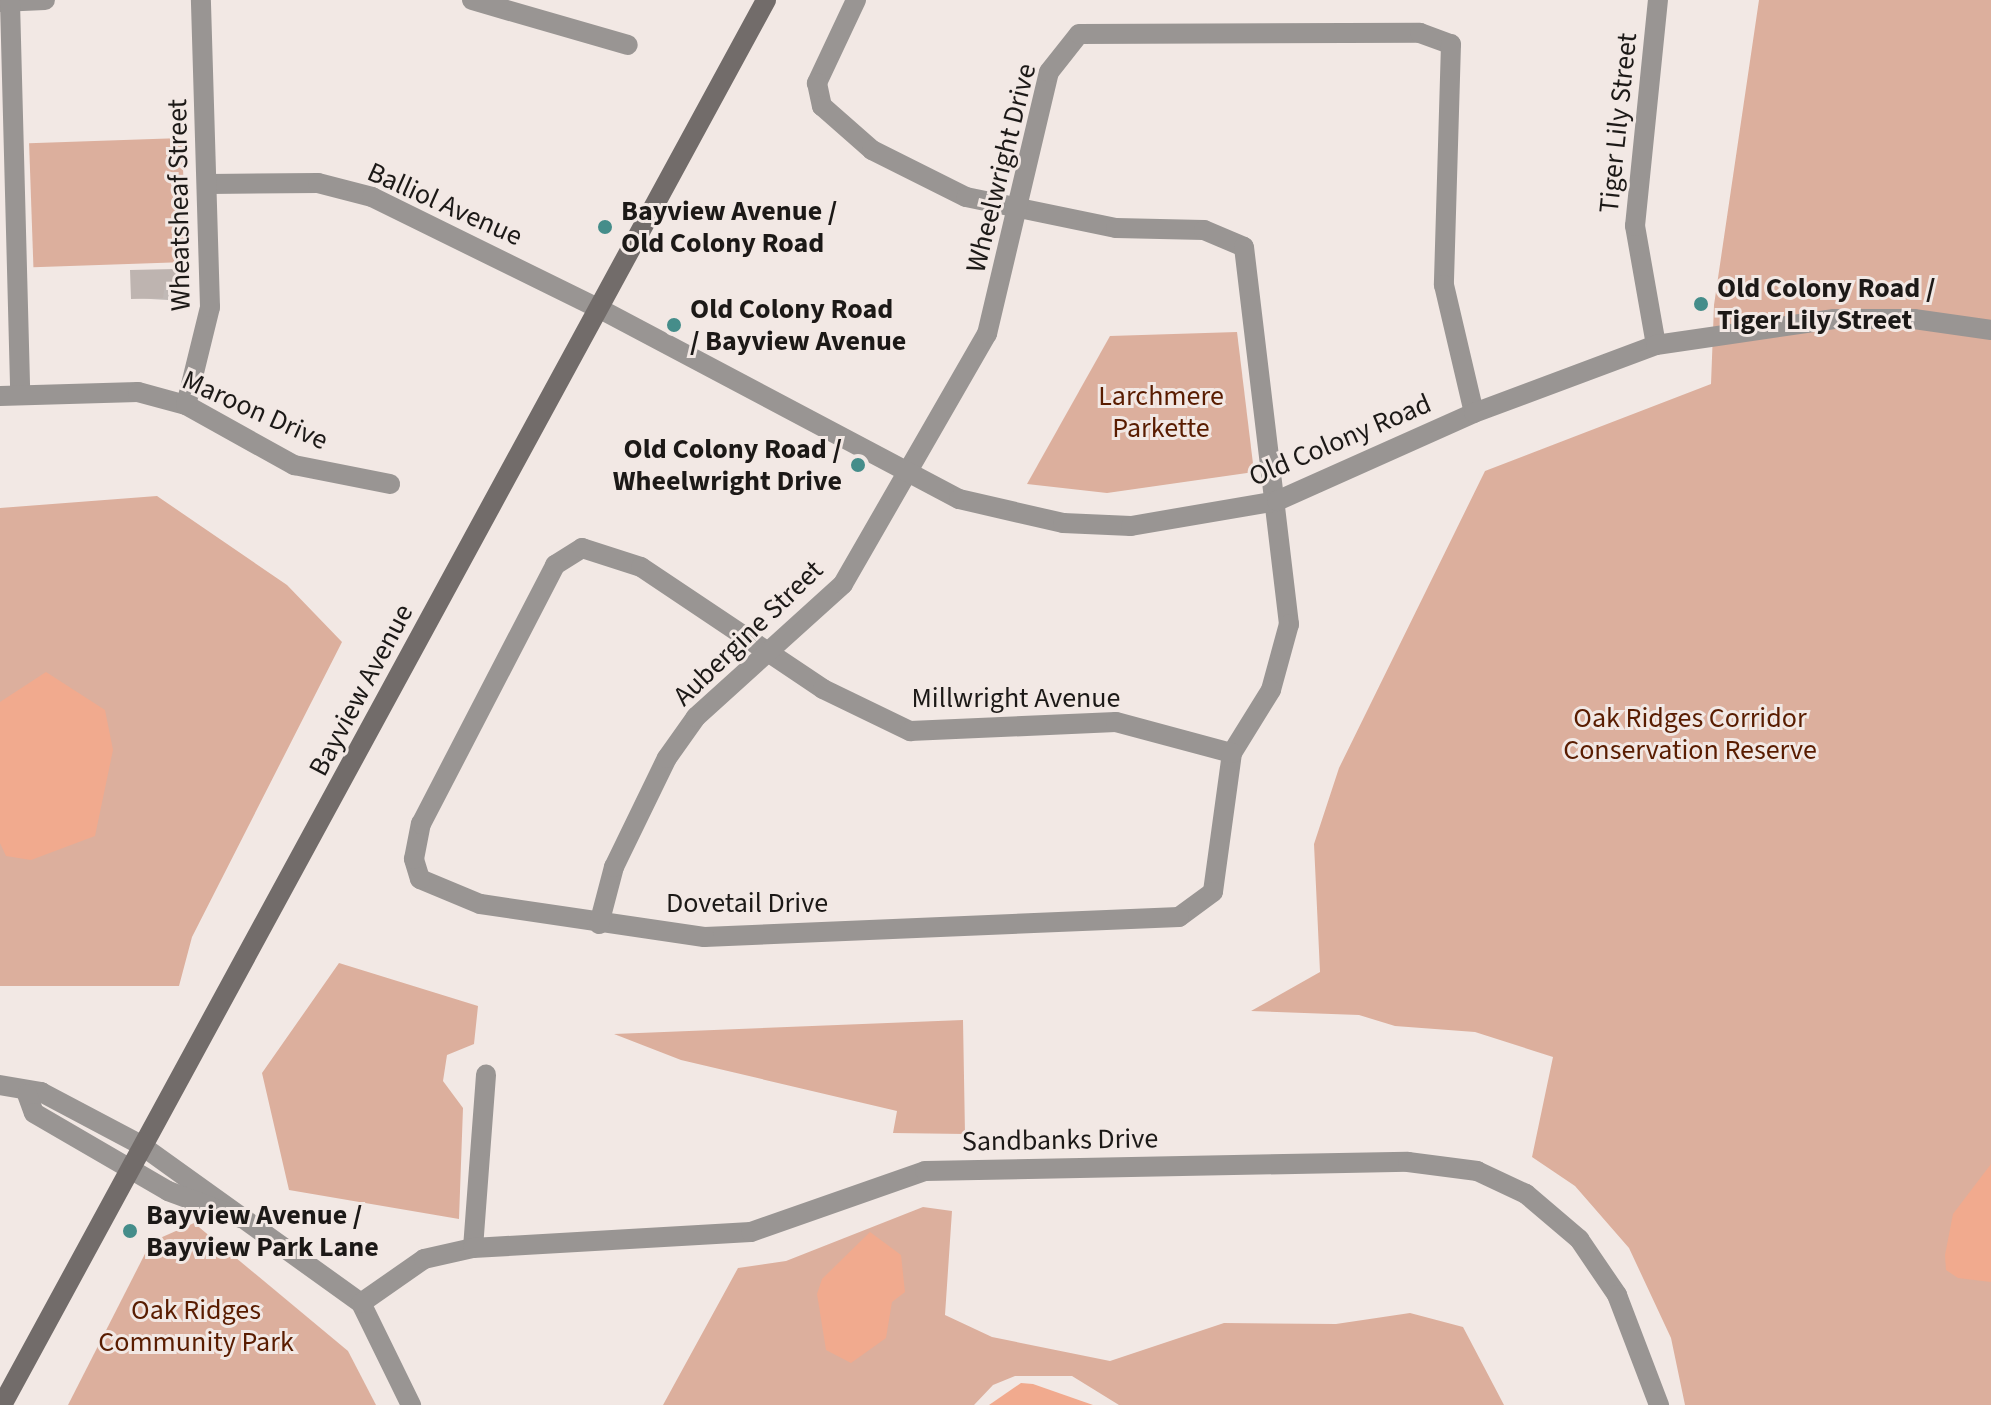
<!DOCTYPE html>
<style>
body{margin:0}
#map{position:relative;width:1991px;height:1405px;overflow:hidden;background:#f2e8e4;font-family:"Source Sans 3",sans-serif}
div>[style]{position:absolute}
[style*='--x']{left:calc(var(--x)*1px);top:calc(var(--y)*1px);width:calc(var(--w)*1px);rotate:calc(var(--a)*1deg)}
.green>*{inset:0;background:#dcaf9d;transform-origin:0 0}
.water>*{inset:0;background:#f1aa8e}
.shadow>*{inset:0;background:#0003}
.building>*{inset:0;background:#beb4b0}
.minor>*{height:20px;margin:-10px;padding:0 10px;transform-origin:10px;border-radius:10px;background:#999593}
.tertiary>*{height:20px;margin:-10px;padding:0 10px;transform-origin:10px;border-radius:10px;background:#999593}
.secondary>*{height:20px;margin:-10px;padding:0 10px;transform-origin:10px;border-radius:10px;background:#726c6a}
.dots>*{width:22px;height:22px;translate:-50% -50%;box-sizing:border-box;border:4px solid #f2e8e4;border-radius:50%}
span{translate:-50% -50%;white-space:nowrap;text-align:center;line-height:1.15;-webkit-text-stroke:6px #f2e8e4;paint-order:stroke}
.street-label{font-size:28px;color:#1c1917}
.poi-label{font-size:28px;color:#1c1917;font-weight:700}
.left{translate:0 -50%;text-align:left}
.right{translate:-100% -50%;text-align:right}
.park-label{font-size:28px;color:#591c00}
</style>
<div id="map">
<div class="green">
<i style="clip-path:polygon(1759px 0,1991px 0,1991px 1405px,1685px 1405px,1671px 1338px,1629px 1248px,1575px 1186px,1532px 1157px,1553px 1057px,1475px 1032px,1395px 1026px,1359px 1015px,1251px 1011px,1320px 972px,1314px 844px,1339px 768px,1485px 471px,1711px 384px,1714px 305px)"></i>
<i style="left:182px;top:138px;width:124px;height:153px;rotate:88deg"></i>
<i style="clip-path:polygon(1237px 332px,1254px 472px,1107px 493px,1027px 484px,1110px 336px)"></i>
<i style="clip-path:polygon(157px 496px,287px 585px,342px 642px,192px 937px,179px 986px,0 986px,0 508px)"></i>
<i style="clip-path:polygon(339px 963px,478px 1006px,474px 1044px,447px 1055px,443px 1081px,463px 1108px,459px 1219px,289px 1190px,262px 1073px)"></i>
<i style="clip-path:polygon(963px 1020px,965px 1134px,893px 1133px,897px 1111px,681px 1060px,614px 1034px)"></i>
<i style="clip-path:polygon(923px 1207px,952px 1211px,945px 1315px,992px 1337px,1110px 1361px,1224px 1323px,1336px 1324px,1410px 1313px,1463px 1327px,1504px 1405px,1119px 1405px,1072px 1376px,1015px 1376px,993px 1385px,974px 1405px,663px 1405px,738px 1268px,786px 1261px)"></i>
<i style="clip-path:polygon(194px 1223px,348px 1351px,376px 1405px,68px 1405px,151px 1242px)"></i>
</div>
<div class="water">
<i style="clip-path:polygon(46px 672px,105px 710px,113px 750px,95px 836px,31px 860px,6px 856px,0 843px,0 702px)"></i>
<i style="clip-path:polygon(1991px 1164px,1991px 1282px,1958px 1278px,1946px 1270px,1945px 1255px,1953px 1214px)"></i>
<i style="clip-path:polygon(870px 1232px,901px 1255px,905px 1292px,892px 1302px,886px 1338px,851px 1363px,826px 1350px,817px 1294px,822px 1279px)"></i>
<i style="clip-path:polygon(1021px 1383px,1033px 1384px,1093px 1405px,989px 1405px)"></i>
</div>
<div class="shadow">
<i style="clip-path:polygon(175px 271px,181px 285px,170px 286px,168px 300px,133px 298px)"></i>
</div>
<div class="building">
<i style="clip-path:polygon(176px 269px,176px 283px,165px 284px,163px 298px,131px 299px,130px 270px)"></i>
</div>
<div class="minor">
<i style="--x:472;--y:0;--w:162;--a:16.1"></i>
<i style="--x:856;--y:0;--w:92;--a:115.2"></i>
<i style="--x:817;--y:83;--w:24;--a:78"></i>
<i style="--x:822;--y:106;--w:67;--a:41.3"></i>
<i style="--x:872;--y:150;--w:105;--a:26.6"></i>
<i style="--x:966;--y:197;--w:153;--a:11.7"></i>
<i style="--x:1116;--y:228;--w:88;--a:1.3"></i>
<i style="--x:1204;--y:230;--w:43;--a:23"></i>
<i style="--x:1244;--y:247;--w:380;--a:83.2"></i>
<i style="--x:1289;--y:624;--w:68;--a:105.3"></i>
<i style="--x:1271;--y:690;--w:74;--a:121.8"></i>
<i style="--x:1232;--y:753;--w:140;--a:97.8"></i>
<i style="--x:1213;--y:892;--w:42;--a:143.7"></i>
<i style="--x:1179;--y:917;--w:475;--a:177.6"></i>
<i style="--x:704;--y:937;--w:226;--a:-171.6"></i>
<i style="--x:480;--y:904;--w:65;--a:-157.4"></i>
<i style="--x:420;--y:879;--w:21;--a:-107"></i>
<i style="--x:414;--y:859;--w:36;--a:-79"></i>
<i style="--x:421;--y:824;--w:292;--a:-62.6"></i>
<i style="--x:555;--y:565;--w:32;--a:-32"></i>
<i style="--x:582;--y:548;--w:62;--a:17.9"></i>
<i style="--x:641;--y:567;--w:219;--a:33.8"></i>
<i style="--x:823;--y:689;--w:97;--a:25.8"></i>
<i style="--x:910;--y:731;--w:206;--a:-2.5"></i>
<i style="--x:1116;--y:722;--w:120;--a:15"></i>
<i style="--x:0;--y:2;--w:45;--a:-2.5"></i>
<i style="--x:10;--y:2;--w:392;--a:88.5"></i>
<i style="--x:209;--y:184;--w:109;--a:-0.5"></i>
<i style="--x:318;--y:183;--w:56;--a:14.5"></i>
<i style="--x:372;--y:197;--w:256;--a:26.2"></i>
<i style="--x:1656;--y:345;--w:121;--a:-100"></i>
<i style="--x:1635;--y:226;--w:227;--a:-84.2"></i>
<i style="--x:0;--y:396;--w:138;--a:-1.7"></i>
<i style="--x:138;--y:392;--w:50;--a:15.2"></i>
<i style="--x:186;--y:405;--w:124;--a:29.1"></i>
<i style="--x:294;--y:465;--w:98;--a:11.2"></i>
<i style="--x:186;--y:405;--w:101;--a:-76.2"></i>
<i style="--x:210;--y:307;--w:307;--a:-91.7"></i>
<i style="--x:599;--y:924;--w:59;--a:-75.3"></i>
<i style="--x:614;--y:867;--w:121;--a:-64.1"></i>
<i style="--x:667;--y:758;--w:50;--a:-54.7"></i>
<i style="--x:696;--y:717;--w:198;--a:-42.1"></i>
<i style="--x:843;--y:584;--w:289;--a:-60.1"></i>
<i style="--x:987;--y:334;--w:269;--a:-76.7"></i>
<i style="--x:1049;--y:72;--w:48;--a:-51.7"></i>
<i style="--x:1079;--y:34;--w:341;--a:-0.2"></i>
<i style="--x:1420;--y:33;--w:33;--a:20"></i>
<i style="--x:1451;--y:44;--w:241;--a:91.7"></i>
<i style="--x:1444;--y:285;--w:131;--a:76.8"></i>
<i style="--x:0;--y:1085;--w:42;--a:9.7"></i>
<i style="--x:41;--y:1092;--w:113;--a:27.9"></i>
<i style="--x:141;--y:1145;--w:271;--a:35.7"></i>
<i style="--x:361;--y:1303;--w:114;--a:63.9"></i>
<i style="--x:27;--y:1094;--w:20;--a:70"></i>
<i style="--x:34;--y:1113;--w:155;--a:30.2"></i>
<i style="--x:168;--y:1191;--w:78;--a:20.3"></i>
<i style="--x:473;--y:1248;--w:174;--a:-85.7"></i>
<i style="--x:361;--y:1303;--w:77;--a:-34.9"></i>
<i style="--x:424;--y:1259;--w:50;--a:-12.7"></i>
<i style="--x:473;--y:1248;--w:278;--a:-3.3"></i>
<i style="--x:751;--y:1232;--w:184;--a:-19.3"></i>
<i style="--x:925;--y:1171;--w:483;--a:-1.1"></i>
<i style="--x:1408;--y:1162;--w:70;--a:7.4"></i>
<i style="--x:1477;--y:1171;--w:54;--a:25.1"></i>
<i style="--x:1526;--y:1194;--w:70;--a:40.3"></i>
<i style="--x:1579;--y:1239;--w:68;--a:55.8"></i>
<i style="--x:1617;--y:1295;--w:118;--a:69.1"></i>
</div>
<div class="tertiary">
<i style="--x:602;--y:310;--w:404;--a:27.9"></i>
<i style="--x:959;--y:499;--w:107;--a:13"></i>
<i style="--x:1063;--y:523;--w:68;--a:2.5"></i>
<i style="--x:1131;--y:526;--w:148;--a:-9.7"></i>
<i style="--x:1277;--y:501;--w:216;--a:-24.1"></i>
<i style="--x:1474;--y:413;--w:194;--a:-20.5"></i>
<i style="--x:1656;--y:345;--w:180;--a:-8.3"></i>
<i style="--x:1834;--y:319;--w:80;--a:0"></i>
<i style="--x:1914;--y:319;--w:78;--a:8.1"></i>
</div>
<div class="secondary">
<i style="--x:2;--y:1405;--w:1599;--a:-61.46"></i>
</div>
<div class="dots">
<i style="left:605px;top:227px;background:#458d8a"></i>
<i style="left:1701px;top:304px;background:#458d8a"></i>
<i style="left:674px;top:325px;background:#458d8a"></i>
<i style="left:858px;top:465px;background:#458d8a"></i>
<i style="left:130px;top:1231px;background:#458d8a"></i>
</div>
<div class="street-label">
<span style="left:1618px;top:123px;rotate:-84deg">Tiger Lily Street</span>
<span style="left:1001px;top:168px;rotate:-76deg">Wheelwright Drive</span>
<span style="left:445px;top:204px;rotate:24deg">Balliol Avenue</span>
<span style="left:179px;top:205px;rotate:-91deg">Wheatsheaf Street</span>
<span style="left:255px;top:410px;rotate:24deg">Maroon Drive</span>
<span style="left:1340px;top:440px;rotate:-23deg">Old Colony Road</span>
<span style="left:748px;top:633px;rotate:-44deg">Aubergine Street</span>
<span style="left:361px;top:690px;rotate:-62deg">Bayview Avenue</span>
<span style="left:1016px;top:698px">Millwright Avenue</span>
<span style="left:747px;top:903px">Dovetail Drive</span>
<span style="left:1060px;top:1140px;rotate:-1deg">Sandbanks Drive</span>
</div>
<div class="poi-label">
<span class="left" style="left:621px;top:227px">Bayview Avenue /<br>Old Colony Road</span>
<span class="left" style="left:1717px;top:304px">Old Colony Road /<br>Tiger Lily Street</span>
<span class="left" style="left:690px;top:325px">Old Colony Road<br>/ Bayview Avenue</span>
<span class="right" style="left:842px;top:465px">Old Colony Road /<br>Wheelwright Drive</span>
<span class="left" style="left:146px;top:1231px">Bayview Avenue /<br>Bayview Park Lane</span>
</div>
<div class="park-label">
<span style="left:1161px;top:412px">Larchmere<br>Parkette</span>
<span style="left:1690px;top:734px">Oak Ridges Corridor<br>Conservation Reserve</span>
<span style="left:196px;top:1326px">Oak Ridges<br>Community Park</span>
</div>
</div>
